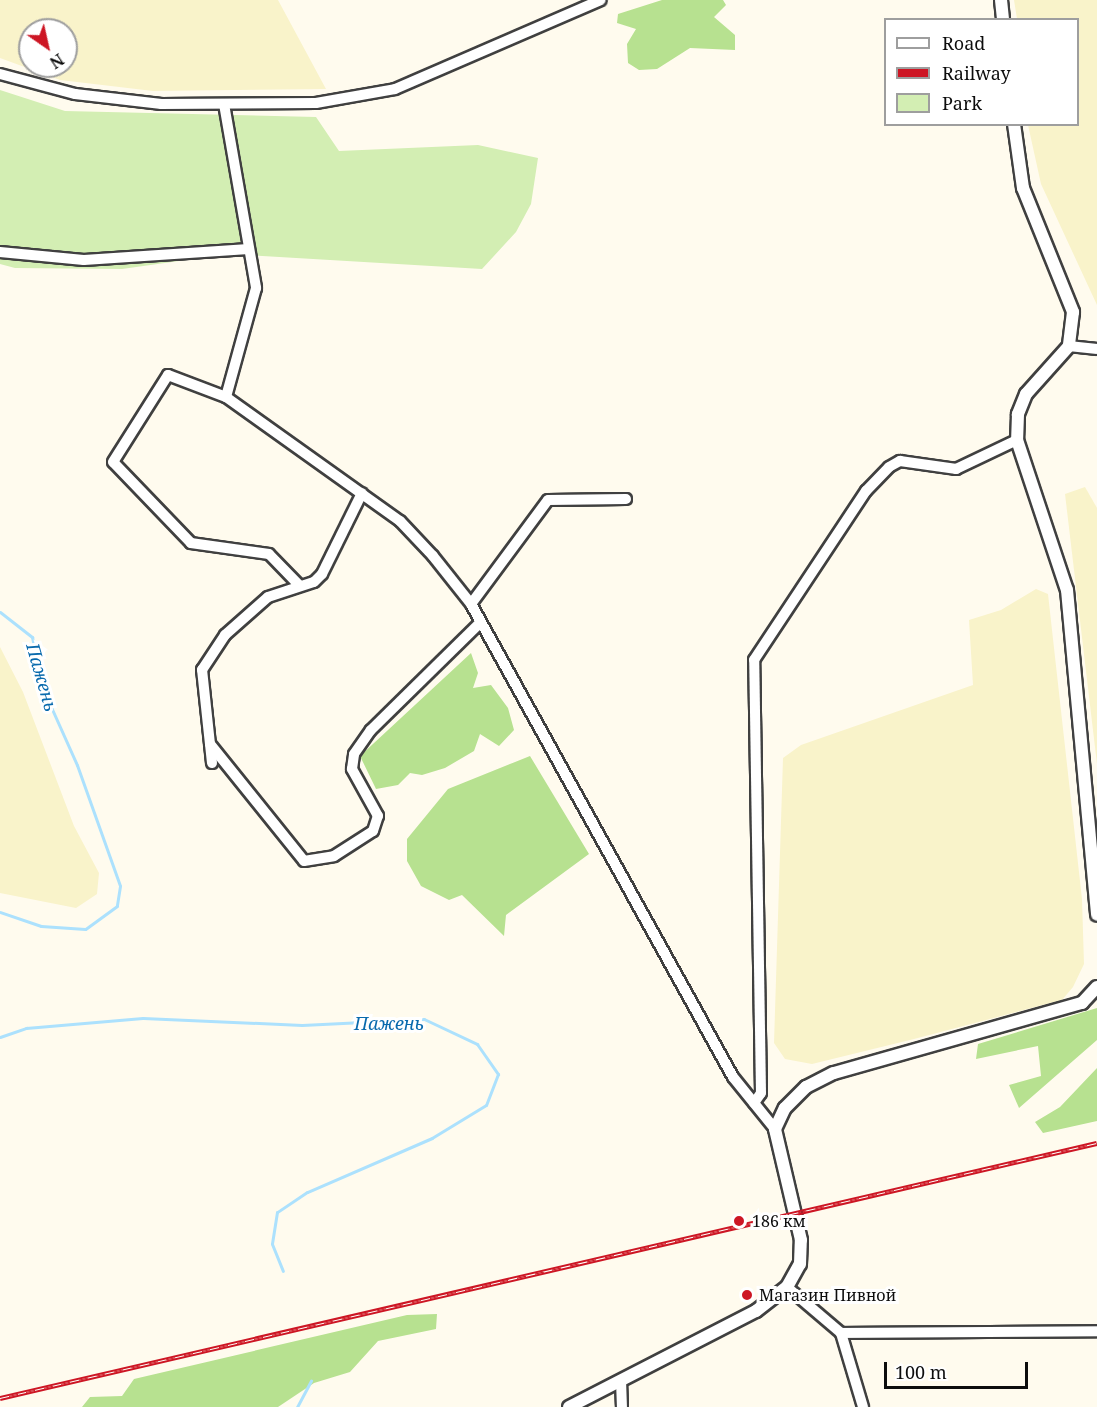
<!DOCTYPE html>
<meta charset="utf-8">
<style>
body{margin:0}
#map{position:relative;width:1097px;height:1407px;overflow:hidden;background:#fffbee;font-family:"Noto Serif",serif}
div>[style]{position:absolute}
[style*='--x']{left:calc(var(--x)*1px);top:calc(var(--y)*1px);width:calc(var(--w)*1px);rotate:calc(var(--a)*1deg)}
.farmland>*{inset:0;background:#f9f3ca}
.green>*{inset:0;background:#d3eeb3}
.forest>*{inset:0;background:#b7e190}
.stream>*{height:3px;margin:-1.5px;padding:0 1.5px;transform-origin:1.5px;border-radius:1.5px;background:#ace1fd}
.roads{filter:drop-shadow(2px 0 #404040) drop-shadow(-2px 0 #404040) drop-shadow(0 2px #404040) drop-shadow(0 -2px #404040)}
.minor>*{height:10px;margin:-5px;padding:0 5px;transform-origin:5px;border-radius:5px;background:#fff}
.tertiary>*{height:12px;margin:-6px;padding:0 6px;transform-origin:6px;border-radius:6px;background:#fff}
.rail>*{height:5px;margin-top:-2.5px;transform-origin:0;background:repeating-linear-gradient(90deg,#fff 0 9px,#cd1624 0 18px);box-sizing:border-box;border-block:2px solid #cd1624}
.dots>*{width:16px;height:16px;translate:-50% -50%;box-sizing:border-box;border:3px solid #fff;border-radius:50%}
span{translate:-50% -50%;white-space:nowrap;text-align:center;line-height:1.15;-webkit-text-stroke:6px #fff;paint-order:stroke}
.poi-label{font-size:16px;color:#0d0d0d}
.left{translate:0 -50%;text-align:left}
.water-label{font-size:18px;color:#096aad;font-style:italic}
.legend{position:absolute;left:884px;top:18px;width:195px;height:108px;box-sizing:border-box;background:#fff;border:2px solid #9e9e9e;margin:0;padding:8px 10px;list-style:none;font-size:18px;color:#0d0d0d}
.legend li{display:flex;align-items:center;gap:12px;height:30px}
.legend b{width:30px;border:2px solid #9e9e9e}
.north{position:absolute;left:18px;top:18px;width:60px;height:60px;box-sizing:border-box;background:#fff;border:2px solid #9e9e9e;border-radius:50%;rotate:146deg;font-size:16px;font-weight:700;line-height:24px;text-align:center;color:#0d0d0d}
.north::after{content:'';display:block;margin:auto;width:21px;height:27px;background:#cd1624;clip-path:polygon(50% 0,100% 100%,50% 72%,0 100%)}
.scale{position:absolute;left:884px;top:1362px;width:144px;height:27px;box-sizing:border-box;border:3px solid #0d0d0d;border-top:0;padding-left:8px;font-size:18px;line-height:21px;white-space:nowrap;color:#0d0d0d;-webkit-text-stroke:4px #fff;paint-order:stroke}
</style>
<div id="map">
<div class="farmland">
<i style="clip-path:polygon(evenodd,0 0,278px 0,326px 89px,153px 91px,60px 80px,0 58px,0 0,30px 30px,66px 30px,66px 66px,30px 66px,30px 30px)"></i>
<i style="clip-path:polygon(1014px 0,1097px 0,1097px 305px,1041px 184px,1028px 125px,1078px 124px,1078px 20px,1017px 19px)"></i>
<i style="clip-path:polygon(1085px 487px,1097px 508px,1097px 764px,1065px 494px)"></i>
<i style="clip-path:polygon(1036px 589px,1048px 594px,1082px 899px,1084px 964px,1073px 987px,1062px 1000px,914px 1039px,812px 1064px,785px 1059px,774px 1043px,783px 758px,801px 745px,973px 685px,969px 620px,1001px 610px)"></i>
<i style="clip-path:polygon(0 647px,23px 692px,74px 826px,99px 873px,97px 894px,76px 908px,0 893px)"></i>
</div>
<div class="green">
<i style="clip-path:polygon(0 90px,65px 111px,316px 117px,339px 151px,478px 145px,538px 158px,531px 204px,516px 232px,482px 269px,229px 254px,122px 269px,15px 268px,0 264px)"></i>
</div>
<div class="forest">
<i style="clip-path:polygon(662px 0,723px 0,726px 5px,714px 17px,735px 35px,735px 50px,690px 48px,657px 69px,639px 70px,628px 63px,627px 44px,636px 29px,617px 23px,618px 14px)"></i>
<i style="clip-path:polygon(471px 653px,478px 673px,473px 688px,491px 685px,508px 708px,514px 730px,499px 746px,480px 734px,474px 751px,445px 768px,422px 775px,410px 773px,398px 785px,376px 789px,360px 756px)"></i>
<i style="clip-path:polygon(530px 756px,589px 854px,506px 915px,504px 936px,462px 895px,449px 900px,421px 886px,407px 861px,407px 839px,448px 789px)"></i>
<i style="clip-path:polygon(1097px 1008px,1097px 1040px,1019px 1108px,1009px 1085px,1041px 1076px,1038px 1046px,976px 1059px,978px 1044px)"></i>
<i style="clip-path:polygon(1097px 1068px,1097px 1121px,1043px 1133px,1035px 1122px,1060px 1107px)"></i>
<i style="clip-path:polygon(437px 1314px,436px 1329px,378px 1341px,350px 1372px,314px 1383px,278px 1407px,82px 1407px,90px 1397px,122px 1396px,134px 1379px,407px 1315px)"></i>
</div>
<div class="stream">
<i style="--x:0;--y:612;--w:41;--a:38"></i>
<i style="--x:32;--y:637;--w:53;--a:78.1"></i>
<i style="--x:43;--y:689;--w:83;--a:65.9"></i>
<i style="--x:77;--y:765;--w:128;--a:70.4"></i>
<i style="--x:120;--y:886;--w:20;--a:99"></i>
<i style="--x:117;--y:906;--w:39;--a:144"></i>
<i style="--x:85;--y:929;--w:44;--a:-176.1"></i>
<i style="--x:41;--y:926;--w:43;--a:-161.1"></i>
<i style="--x:0;--y:1037;--w:28;--a:-19"></i>
<i style="--x:26;--y:1028;--w:117;--a:-4.9"></i>
<i style="--x:143;--y:1018;--w:159;--a:2.5"></i>
<i style="--x:302;--y:1025;--w:122;--a:-2.8"></i>
<i style="--x:424;--y:1019;--w:59;--a:25.3"></i>
<i style="--x:477;--y:1044;--w:37;--a:55"></i>
<i style="--x:498;--y:1074;--w:33;--a:111"></i>
<i style="--x:486;--y:1105;--w:63;--a:148.6"></i>
<i style="--x:432;--y:1138;--w:136;--a:156.6"></i>
<i style="--x:307;--y:1192;--w:36;--a:146"></i>
<i style="--x:277;--y:1212;--w:32;--a:99"></i>
<i style="--x:272;--y:1244;--w:29;--a:68"></i>
<i style="--x:297;--y:1407;--w:30;--a:-62"></i>
</div>
<div class="roads">
<div class="minor">
<i style="--x:0;--y:74;--w:78;--a:14.9"></i>
<i style="--x:75;--y:94;--w:87;--a:6.6"></i>
<i style="--x:161;--y:104;--w:155;--a:-0.4"></i>
<i style="--x:316;--y:103;--w:80;--a:-10"></i>
<i style="--x:395;--y:89;--w:224;--a:-23.4"></i>
<i style="--x:224;--y:104;--w:187;--a:80.1"></i>
<i style="--x:256;--y:288;--w:113;--a:105.4"></i>
<i style="--x:0;--y:252;--w:84;--a:5.4"></i>
<i style="--x:84;--y:260;--w:165;--a:-3.8"></i>
<i style="--x:1069;--y:346;--w:28;--a:6"></i>
<i style="--x:299;--y:585;--w:43;--a:-134.1"></i>
<i style="--x:269;--y:554;--w:79;--a:-172"></i>
<i style="--x:191;--y:543;--w:112;--a:-133.9"></i>
<i style="--x:113;--y:462;--w:103;--a:-57.7"></i>
<i style="--x:168;--y:375;--w:62;--a:20.8"></i>
<i style="--x:226;--y:397;--w:214;--a:35.5"></i>
<i style="--x:400;--y:521;--w:48;--a:46.7"></i>
<i style="--x:433;--y:556;--w:61;--a:51.6"></i>
<i style="--x:471;--y:604;--w:541;--a:61.02"></i>
<i style="--x:733;--y:1077;--w:67;--a:51.1"></i>
<i style="--x:471;--y:604;--w:129;--a:-53.5"></i>
<i style="--x:548;--y:500;--w:78;--a:-0.7"></i>
<i style="--x:210;--y:744;--w:150;--a:51.2"></i>
<i style="--x:304;--y:861;--w:30;--a:-9"></i>
<i style="--x:334;--y:856;--w:46;--a:-32.7"></i>
<i style="--x:373;--y:831;--w:16;--a:-72"></i>
<i style="--x:378;--y:816;--w:54;--a:-119"></i>
<i style="--x:352;--y:769;--w:15;--a:-82"></i>
<i style="--x:354;--y:754;--w:29;--a:-55"></i>
<i style="--x:371;--y:730;--w:151;--a:-44.5"></i>
<i style="--x:212;--y:763;--w:94;--a:-96.1"></i>
<i style="--x:202;--y:670;--w:42;--a:-56.7"></i>
<i style="--x:225;--y:635;--w:57;--a:-41.5"></i>
<i style="--x:268;--y:597;--w:48;--a:-18.1"></i>
<i style="--x:314;--y:582;--w:11;--a:-45"></i>
<i style="--x:322;--y:574;--w:90;--a:-63.7"></i>
<i style="--x:754;--y:1103;--w:12;--a:-55"></i>
<i style="--x:761;--y:1093;--w:433;--a:-90.9"></i>
<i style="--x:754;--y:660;--w:203;--a:-56.5"></i>
<i style="--x:866;--y:491;--w:33;--a:-46"></i>
<i style="--x:889;--y:467;--w:13;--a:-29"></i>
<i style="--x:900;--y:461;--w:57;--a:8.1"></i>
<i style="--x:956;--y:469;--w:68;--a:-25.4"></i>
<i style="--x:787;--y:1287;--w:71;--a:40.4"></i>
<i style="--x:841;--y:1333;--w:256;--a:-0.4"></i>
<i style="--x:841;--y:1333;--w:77;--a:73.4"></i>
<i style="--x:621;--y:1380;--w:27;--a:88"></i>
</div>
<div class="tertiary">
<i style="--x:1001;--y:0;--w:20;--a:84"></i>
<i style="--x:1014;--y:124;--w:65;--a:82"></i>
<i style="--x:1023;--y:188;--w:134;--a:68"></i>
<i style="--x:1073;--y:312;--w:34;--a:97"></i>
<i style="--x:1069;--y:346;--w:64;--a:131.9"></i>
<i style="--x:1026;--y:394;--w:22;--a:112"></i>
<i style="--x:1018;--y:414;--w:26;--a:92"></i>
<i style="--x:1017;--y:440;--w:158;--a:71.6"></i>
<i style="--x:1067;--y:590;--w:326;--a:84.7"></i>
<i style="--x:569;--y:1407;--w:210;--a:-27.2"></i>
<i style="--x:756;--y:1311;--w:39;--a:-38"></i>
<i style="--x:787;--y:1287;--w:26;--a:-61"></i>
<i style="--x:800;--y:1264;--w:24;--a:-88"></i>
<i style="--x:801;--y:1240;--w:114;--a:-103.2"></i>
<i style="--x:775;--y:1129;--w:23;--a:-65"></i>
<i style="--x:785;--y:1108;--w:30;--a:-45"></i>
<i style="--x:806;--y:1087;--w:31;--a:-27"></i>
<i style="--x:834;--y:1073;--w:258;--a:-15.8"></i>
<i style="--x:1082;--y:1003;--w:22;--a:-47"></i>
</div>
</div>
<div class="rail">
<i style="--x:0;--y:1398;--w:1126;--a:-13.09"></i>
</div>
<div class="dots">
<i style="left:739px;top:1221px;background:#cd1624"></i>
<i style="left:747px;top:1295px;background:#cd1624"></i>
</div>
<div class="poi-label">
<span class="left" style="left:752px;top:1221px">186 км</span>
<span class="left" style="left:759px;top:1295px">Магазин Пивной</span>
</div>
<div class="water-label">
<span style="left:42px;top:677px;rotate:74deg">Пажень</span>
<span style="left:389px;top:1023px">Пажень</span>
</div>
<ul class="legend">
<li><b style="height:8px;background:#fff"></b>Road</li>
<li><b style="height:8px;background:#cd1624"></b>Railway</li>
<li><b style="height:16px;background:#d3eeb3"></b>Park</li>
</ul>
<div class="north">N</div>
<div class="scale">100 m</div>
</div>
